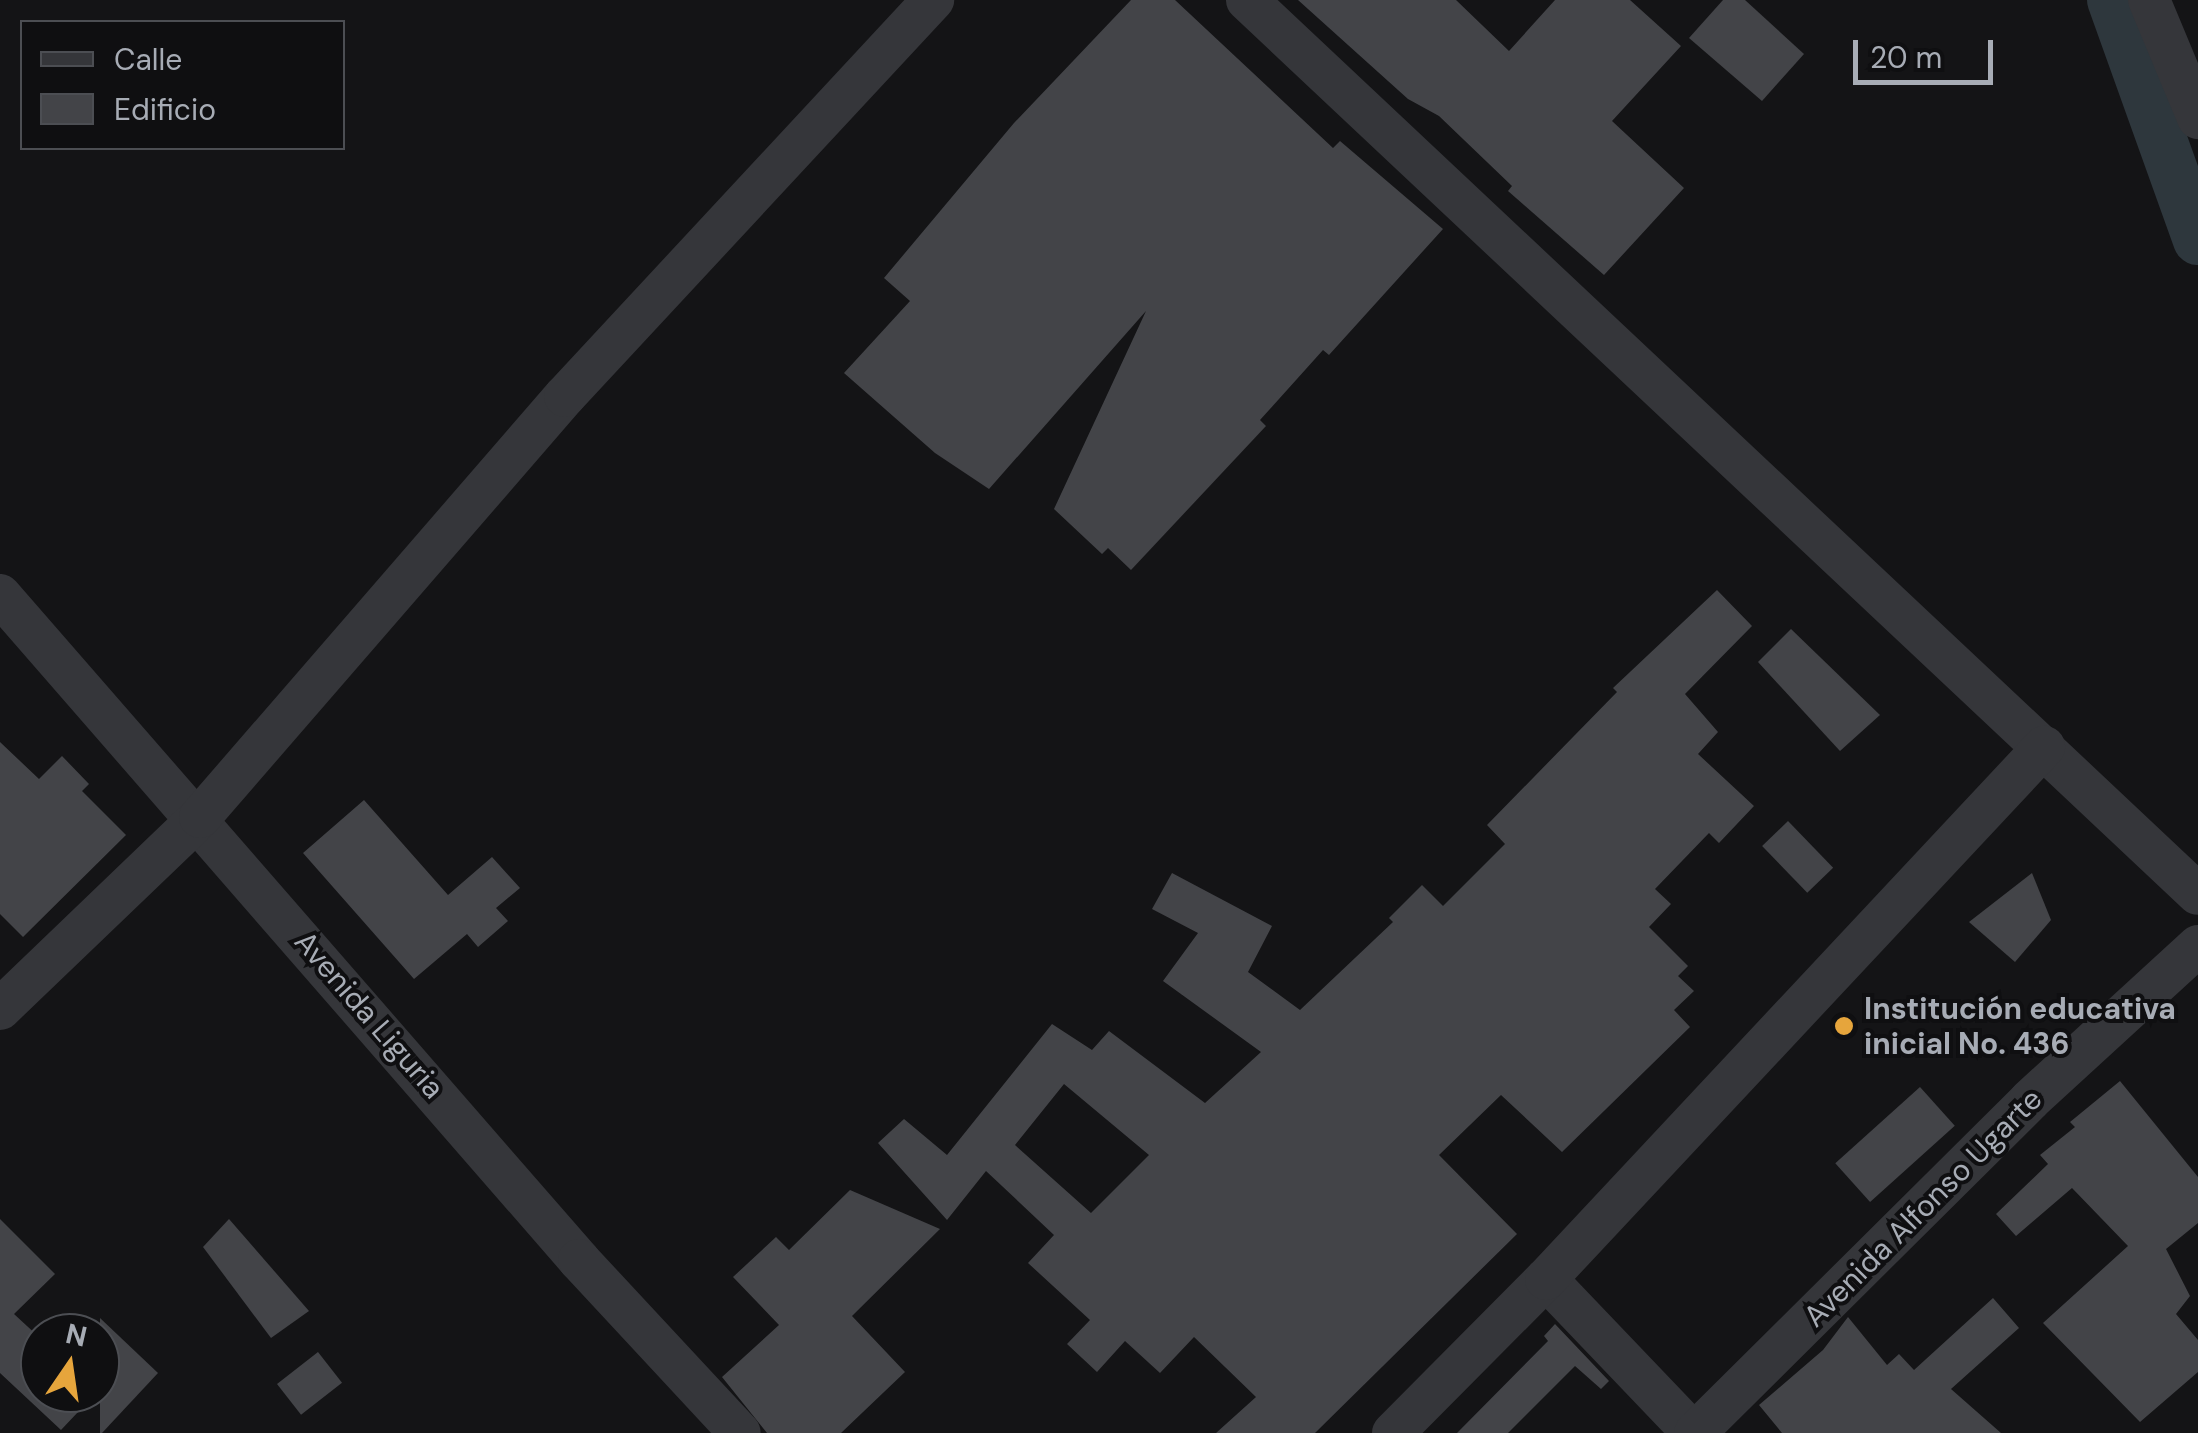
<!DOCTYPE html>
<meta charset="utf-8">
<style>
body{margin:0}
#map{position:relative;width:2198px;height:1433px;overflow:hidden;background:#141416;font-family:"DM Sans",sans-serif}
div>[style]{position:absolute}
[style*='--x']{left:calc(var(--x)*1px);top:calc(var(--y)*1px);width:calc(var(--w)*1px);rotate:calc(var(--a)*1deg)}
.canal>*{height:50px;margin:-25px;padding:0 25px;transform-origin:25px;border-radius:25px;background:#2e373d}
.building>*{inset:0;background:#434448;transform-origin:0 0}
.minor>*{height:42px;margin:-21px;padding:0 21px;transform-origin:21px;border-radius:21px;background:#35363a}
.dots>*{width:28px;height:28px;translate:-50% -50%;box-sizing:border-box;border:5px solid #0f0f11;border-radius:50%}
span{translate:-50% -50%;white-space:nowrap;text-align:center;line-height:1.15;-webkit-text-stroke:8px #0f0f11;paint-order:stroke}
.poi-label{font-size:30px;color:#a7acb5;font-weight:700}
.left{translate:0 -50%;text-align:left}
.street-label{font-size:30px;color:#a7acb5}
.legend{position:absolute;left:20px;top:20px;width:325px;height:130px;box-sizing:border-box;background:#0f0f11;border:2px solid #4c4e53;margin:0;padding:12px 18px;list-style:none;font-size:30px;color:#a7acb5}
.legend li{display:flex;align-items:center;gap:20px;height:50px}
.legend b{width:50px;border:2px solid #4c4e53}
.north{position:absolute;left:20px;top:1313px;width:100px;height:100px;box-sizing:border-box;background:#0f0f11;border:2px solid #4c4e53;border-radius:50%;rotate:13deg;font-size:28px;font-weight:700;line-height:40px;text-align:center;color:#a7acb5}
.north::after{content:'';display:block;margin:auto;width:35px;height:45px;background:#e6a53c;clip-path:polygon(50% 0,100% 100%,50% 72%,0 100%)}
.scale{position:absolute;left:1853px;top:40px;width:140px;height:45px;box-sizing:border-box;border:5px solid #a7acb5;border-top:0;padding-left:12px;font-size:30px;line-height:35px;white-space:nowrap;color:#a7acb5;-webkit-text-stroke:8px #0f0f11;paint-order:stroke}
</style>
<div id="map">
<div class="canal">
<i style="--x:2112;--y:0;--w:255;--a:70.3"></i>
</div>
<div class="building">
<i style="clip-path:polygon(1131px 0,1175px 0,1333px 148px,1340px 141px,1443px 229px,1329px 355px,1323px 350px,1260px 420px,1266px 426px,1131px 570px,1108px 548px,1102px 554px,1054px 509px,1146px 311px,989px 489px,935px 453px,844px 373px,910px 301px,884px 278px,1014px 123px)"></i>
<i style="clip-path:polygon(1298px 0,1456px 0,1509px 51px,1555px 0,1630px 0,1681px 46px,1612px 121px,1684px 188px,1604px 275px,1508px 191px,1512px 186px,1439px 116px,1408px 99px)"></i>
<i style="clip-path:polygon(1723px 0,1745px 0,1804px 54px,1762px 101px,1689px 38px)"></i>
<i style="clip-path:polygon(evenodd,1717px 590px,1752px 626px,1685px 694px,1718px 732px,1698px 754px,1754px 806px,1719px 843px,1709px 833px,1655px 889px,1671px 904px,1649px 927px,1688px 966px,1678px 976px,1694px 991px,1674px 1010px,1690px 1027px,1562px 1152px,1501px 1095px,1439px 1155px,1517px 1234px,1315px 1433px,1216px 1433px,1256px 1397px,1194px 1337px,1160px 1373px,1125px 1341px,1097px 1372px,1067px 1344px,1090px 1320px,1028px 1263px,1054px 1235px,986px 1171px,947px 1220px,878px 1143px,904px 1119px,947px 1155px,1052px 1024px,1092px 1050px,1109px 1031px,1205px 1103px,1261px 1052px,1163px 981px,1198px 933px,1152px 909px,1172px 873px,1272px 926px,1248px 972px,1300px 1010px,1393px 922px,1389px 918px,1422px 885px,1443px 906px,1505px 844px,1487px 825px,1617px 692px,1613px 688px,1717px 590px,1064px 1084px,1149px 1155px,1091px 1213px,1015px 1145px,1064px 1084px)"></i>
<i style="clip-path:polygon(1791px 629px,1880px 715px,1840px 751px,1758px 662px)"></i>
<i style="clip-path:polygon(0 742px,39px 779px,62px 756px,89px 784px,82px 791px,126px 835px,23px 937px,0 914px)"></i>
<i style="clip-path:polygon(364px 800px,448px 895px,492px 857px,520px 888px,496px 908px,508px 921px,478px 947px,467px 934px,414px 979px,303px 853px)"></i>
<i style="left:1788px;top:821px;width:65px;height:36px;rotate:46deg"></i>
<i style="clip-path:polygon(2032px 873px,2051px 920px,2015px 962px,1969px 922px)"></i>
<i style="clip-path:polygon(2120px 1081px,2198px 1177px,2198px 1223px,2166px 1249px,2190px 1296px,2176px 1314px,2198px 1340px,2198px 1372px,2140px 1422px,2043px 1323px,2128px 1246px,2072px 1188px,2016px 1236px,1996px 1214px,2048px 1164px,2040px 1155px,2075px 1127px,2070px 1122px)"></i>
<i style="left:1920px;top:1087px;width:52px;height:114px;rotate:48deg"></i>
<i style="clip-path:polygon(850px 1190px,940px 1229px,852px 1316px,905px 1372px,841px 1433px,767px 1433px,722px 1377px,779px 1325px,733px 1277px,776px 1237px,789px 1250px)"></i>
<i style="clip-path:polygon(0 1219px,55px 1274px,14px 1314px,40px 1338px,40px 1393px,96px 1393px,61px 1430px,0 1373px)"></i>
<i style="clip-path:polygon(229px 1219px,309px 1311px,271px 1338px,203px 1247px)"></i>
<i style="clip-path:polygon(1993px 1298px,2019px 1328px,1951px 1389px,2001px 1433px,1782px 1433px,1759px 1405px,1823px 1350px,1848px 1317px,1887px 1365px,1899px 1354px,1914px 1370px)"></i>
<i style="clip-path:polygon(100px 1318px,158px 1373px,102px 1433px,100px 1433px)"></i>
<i style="clip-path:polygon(1555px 1324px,1609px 1381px,1601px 1389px,1575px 1366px,1508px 1433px,1457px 1433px,1548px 1341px,1544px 1336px)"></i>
<i style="left:318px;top:1352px;width:39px;height:52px;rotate:52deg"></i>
</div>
<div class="minor">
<i style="--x:1247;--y:0;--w:1305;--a:43.23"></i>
<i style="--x:2149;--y:0;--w:128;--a:67.4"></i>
<i style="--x:0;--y:595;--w:882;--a:48.95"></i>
<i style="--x:579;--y:1260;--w:236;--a:47.1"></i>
<i style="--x:0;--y:1009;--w:277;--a:-43.8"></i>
<i style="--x:200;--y:817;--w:557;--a:-49.08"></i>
<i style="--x:565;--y:396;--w:541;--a:-47.1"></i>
<i style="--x:1546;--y:1279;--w:213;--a:46.3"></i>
<i style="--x:1393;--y:1433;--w:217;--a:-45.2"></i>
<i style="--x:1546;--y:1279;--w:729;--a:-46.89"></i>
<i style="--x:1695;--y:1433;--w:472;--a:-44.8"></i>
<i style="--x:2030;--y:1100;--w:228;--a:-42.5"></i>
</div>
<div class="dots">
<i style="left:1844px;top:1026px;background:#e6a53c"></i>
</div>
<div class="poi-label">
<span class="left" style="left:1864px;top:1026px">Institución educativa<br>inicial No. 436</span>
</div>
<div class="street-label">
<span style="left:369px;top:1015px;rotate:49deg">Avenida Liguria</span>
<span style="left:1923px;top:1208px;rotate:-45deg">Avenida Alfonso Ugarte</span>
</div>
<ul class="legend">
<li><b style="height:12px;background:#35363a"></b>Calle</li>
<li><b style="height:28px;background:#434448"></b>Edificio</li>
</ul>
<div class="north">N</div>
<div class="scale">20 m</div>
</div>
